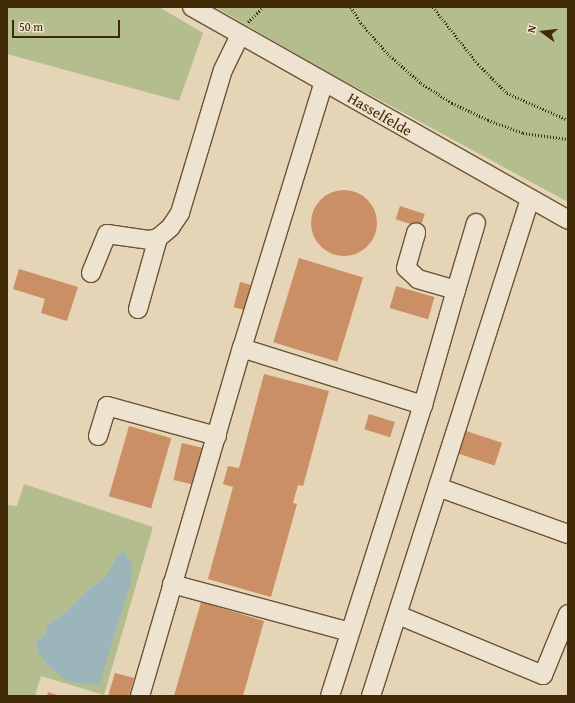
<!DOCTYPE html>
<style>
body{margin:0}
#map{position:relative;width:575px;height:703px;overflow:hidden;background:#e5d4b6;font-family:"Gentium Book Plus",serif}
div>[style]{position:absolute}
[style*='--x']{left:calc(var(--x)*1px);top:calc(var(--y)*1px);width:calc(var(--w)*1px);rotate:calc(var(--a)*1deg)}
.green>*{inset:0;background:#b4bd8e}
.water>*{inset:0;background:#9cb5ba}
.building>*{inset:0;background:#ca8f65;transform-origin:0 0}
.round{border-radius:50%}
.path>*{height:2.5px;margin-top:-1.25px;transform-origin:0;background:repeating-linear-gradient(90deg,#412906 0 1px,transparent 0 3px)}
.roads{filter:drop-shadow(1px 0 #6a5432) drop-shadow(-1px 0 #6a5432) drop-shadow(0 1px #6a5432) drop-shadow(0 -1px #6a5432)}
.minor>*{height:18px;margin:-9px;padding:0 9px;transform-origin:9px;border-radius:9px;background:#eee3d0}
span{translate:-50% -50%;white-space:nowrap;text-align:center;line-height:1.15;-webkit-text-stroke:3px #eee3d0;paint-order:stroke}
.street-label{font-size:15px;color:#412906}
.frame{position:absolute;inset:0;border:8px solid #412906;pointer-events:none}
.north{position:absolute;left:523px;top:12px;width:40px;height:40px;-webkit-text-stroke:3px #eee3d0;paint-order:stroke;rotate:285deg;font-size:11px;font-weight:700;line-height:16px;text-align:center;color:#412906}
.north::after{content:'';display:block;margin:auto;width:14px;height:18px;background:#412906;clip-path:polygon(50% 0,100% 100%,50% 72%,0 100%)}
.scale{position:absolute;left:12px;top:20px;width:108px;height:18px;box-sizing:border-box;border:2px solid #412906;border-top:0;padding-left:5px;font-size:12px;line-height:14px;white-space:nowrap;color:#412906;-webkit-text-stroke:3px #eee3d0;paint-order:stroke}
</style>
<div id="map">
<div class="green">
<i style="clip-path:polygon(7px 7px,159px 7px,203px 33px,179px 101px,7px 54px)"></i>
<i style="clip-path:polygon(215px 7px,568px 7px,568px 202px,330px 73px)"></i>
<i style="clip-path:polygon(evenodd,24px 484px,153px 527px,104px 695px,41px 676px,35px 696px,7px 696px,7px 505px,17px 506px,24px 484px,116px 557px,68px 682px,36px 642px,46px 633px,47px 624px,65px 613px,87px 591px,106px 576px,116px 557px)"></i>
</div>
<div class="water">
<i style="clip-path:polygon(124px 551px,132px 565px,130px 585px,99px 685px,68px 682px,50px 667px,38px 653px,36px 642px,46px 633px,47px 624px,65px 613px,87px 591px,106px 576px,116px 557px)"></i>
</div>
<div class="building">
<i class="round" style="left:311px;top:190px;width:66px;height:66px"></i>
<i style="left:400px;top:206px;width:26px;height:14px;rotate:18deg"></i>
<i style="left:299px;top:258px;width:67px;height:88px;rotate:17deg"></i>
<i style="clip-path:polygon(19px 269px,78px 287px,67px 321px,41px 313px,45px 299px,13px 289px)"></i>
<i style="left:240px;top:282px;width:12px;height:26px;rotate:14deg"></i>
<i style="left:396px;top:286px;width:40px;height:23px;rotate:16deg"></i>
<i style="clip-path:polygon(264px 374px,329px 391px,303px 486px,298px 485px,293px 503px,297px 504px,271px 597px,208px 579px,233px 487px,223px 484px,228px 466px,239px 468px)"></i>
<i style="left:369px;top:414px;width:27px;height:16px;rotate:17deg"></i>
<i style="left:129px;top:426px;width:44px;height:73px;rotate:16deg"></i>
<i style="left:463px;top:430px;width:41px;height:24px;rotate:18deg"></i>
<i style="left:182px;top:443px;width:22px;height:38px;rotate:13deg"></i>
<i style="clip-path:polygon(201px 602px,264px 621px,243px 696px,174px 696px)"></i>
<i style="clip-path:polygon(115px 673px,134px 678px,129px 696px,108px 696px)"></i>
<i style="clip-path:polygon(48px 692px,60px 696px,47px 696px)"></i>
</div>
<div class="path">
<i style="--x:351;--y:7;--w:19;--a:58"></i>
<i style="--x:361;--y:23;--w:41;--a:48.9"></i>
<i style="--x:388;--y:54;--w:44;--a:41.3"></i>
<i style="--x:421;--y:83;--w:37;--a:33"></i>
<i style="--x:452;--y:103;--w:40;--a:25"></i>
<i style="--x:488;--y:120;--w:37;--a:20"></i>
<i style="--x:523;--y:133;--w:45;--a:7.6"></i>
<i style="--x:433;--y:7;--w:73;--a:51.7"></i>
<i style="--x:478;--y:64;--w:41;--a:45"></i>
<i style="--x:507;--y:93;--w:67;--a:23.9"></i>
<i style="--x:248;--y:22;--w:21;--a:-45"></i>
</div>
<div class="roads">
<div class="minor">
<i style="--x:192;--y:7;--w:432;--a:29.5"></i>
<i style="--x:91;--y:273;--w:42;--a:-67.7"></i>
<i style="--x:107;--y:234;--w:42;--a:8.1"></i>
<i style="--x:149;--y:240;--w:9;--a:-13"></i>
<i style="--x:158;--y:238;--w:16;--a:-40"></i>
<i style="--x:170;--y:228;--w:18;--a:-56"></i>
<i style="--x:180;--y:213;--w:149;--a:-73.3"></i>
<i style="--x:223;--y:70;--w:39;--a:-64"></i>
<i style="--x:456;--y:290;--w:70;--a:-73.4"></i>
<i style="--x:138;--y:309;--w:74;--a:-74.3"></i>
<i style="--x:242;--y:348;--w:190;--a:17.5"></i>
<i style="--x:98;--y:436;--w:31;--a:-73"></i>
<i style="--x:107;--y:406;--w:114;--a:15.3"></i>
<i style="--x:438;--y:487;--w:138;--a:19.9"></i>
<i style="--x:172;--y:584;--w:184;--a:15.1"></i>
<i style="--x:398;--y:615;--w:157;--a:22.5"></i>
<i style="--x:543;--y:675;--w:66;--a:-67.7"></i>
<i style="--x:140;--y:696;--w:363;--a:-73.7"></i>
<i style="--x:242;--y:348;--w:278;--a:-72.9"></i>
<i style="--x:330;--y:696;--w:305;--a:-72.3"></i>
<i style="--x:423;--y:405;--w:120;--a:-74"></i>
<i style="--x:456;--y:290;--w:40;--a:-164"></i>
<i style="--x:418;--y:279;--w:16;--a:-137"></i>
<i style="--x:406;--y:268;--w:37;--a:-74"></i>
<i style="--x:371;--y:696;--w:522;--a:-72.26"></i>
</div>
</div>
<div class="street-label">
<span style="left:380px;top:114px;rotate:30deg">Hasselfelde</span>
</div>
<div class="frame"></div>
<div class="north">N</div>
<div class="scale">50 m</div>
</div>
